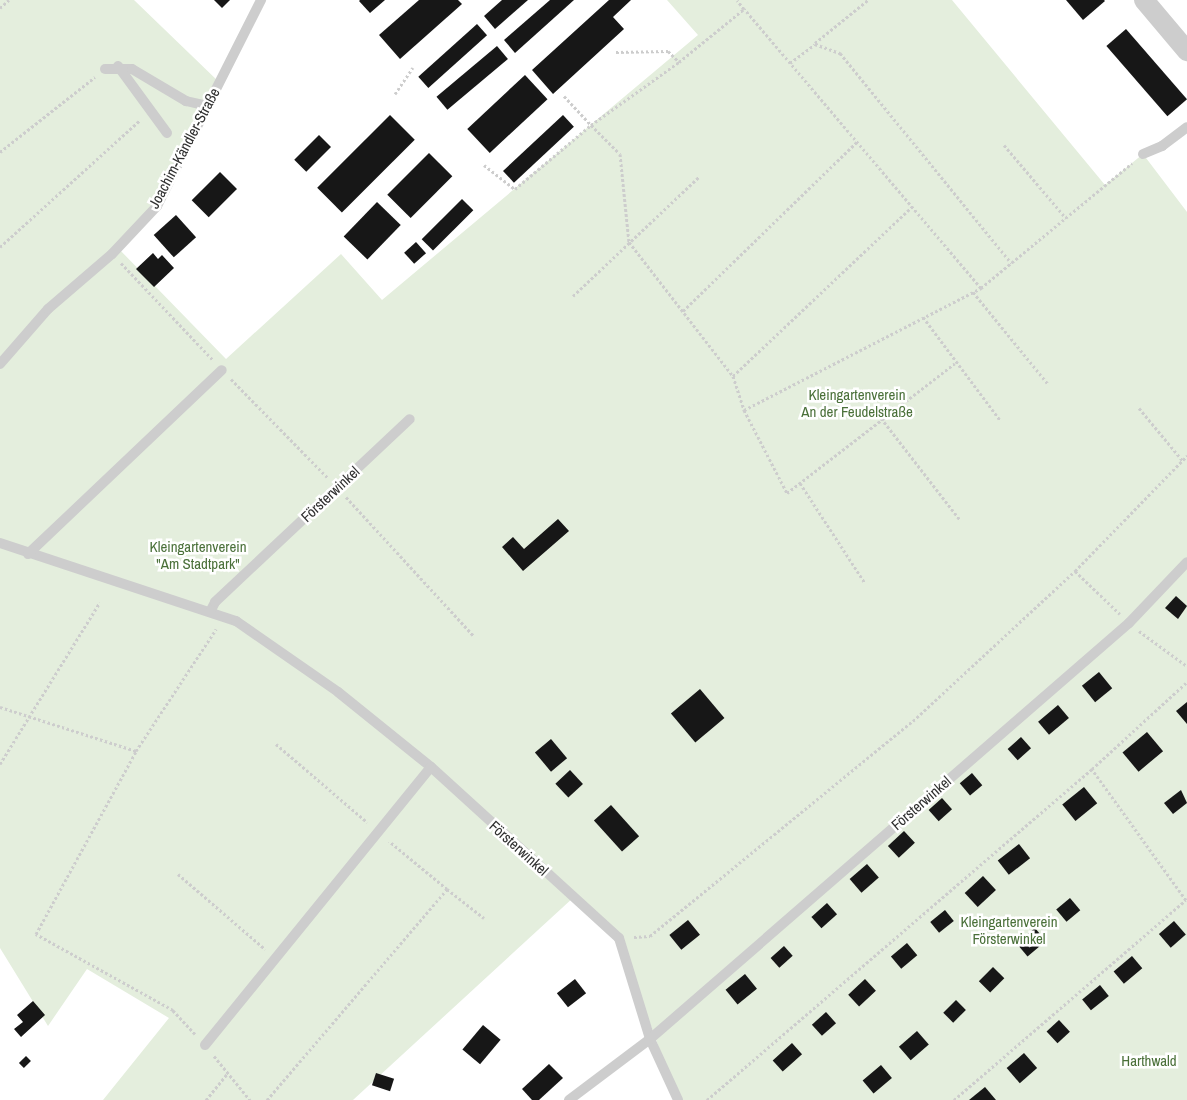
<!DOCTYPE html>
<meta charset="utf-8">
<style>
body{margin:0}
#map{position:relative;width:1187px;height:1100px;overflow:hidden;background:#fff;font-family:"Archivo Narrow",sans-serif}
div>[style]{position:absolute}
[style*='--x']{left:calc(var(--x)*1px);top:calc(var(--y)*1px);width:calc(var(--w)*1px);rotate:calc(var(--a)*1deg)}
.green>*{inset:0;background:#e4eedd}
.building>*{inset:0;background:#171717;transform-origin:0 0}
.path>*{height:3px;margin-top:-1.5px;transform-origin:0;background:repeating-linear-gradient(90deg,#cdcdcd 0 2.5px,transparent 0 5px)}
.service>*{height:10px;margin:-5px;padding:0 5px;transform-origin:5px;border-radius:5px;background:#cdcdcd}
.minor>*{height:20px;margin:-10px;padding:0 10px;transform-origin:10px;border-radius:10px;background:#cdcdcd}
span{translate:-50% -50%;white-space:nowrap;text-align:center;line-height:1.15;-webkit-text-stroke:5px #fff;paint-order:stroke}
.street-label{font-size:15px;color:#303030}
.park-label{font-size:15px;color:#4a7039}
</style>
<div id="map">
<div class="green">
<i style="clip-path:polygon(0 0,134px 0,219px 82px,157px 206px,118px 248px,226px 359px,341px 254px,382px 300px,698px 35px,667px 0,952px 0,1105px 185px,1143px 154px,1187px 212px,1187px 1100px,678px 1100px,619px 938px,574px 897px,353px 1100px,103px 1100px,169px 1018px,87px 969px,48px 1026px,0 948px)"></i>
</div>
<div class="building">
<i style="clip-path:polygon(214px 0,230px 0,222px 8px)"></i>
<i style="clip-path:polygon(385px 0,370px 13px,359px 1px,360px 0)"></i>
<i style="clip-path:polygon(419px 0,458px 0,462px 4px,400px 59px,379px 35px)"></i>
<i style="clip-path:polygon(502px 0,528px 0,495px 29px,484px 16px)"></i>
<i style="clip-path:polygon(550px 0,574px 0,515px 53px,504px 40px)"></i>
<i style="clip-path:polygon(609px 0,631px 0,613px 17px,624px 29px,553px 94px,532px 70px)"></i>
<i style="clip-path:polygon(1066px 0,1104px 0,1105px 1px,1083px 20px)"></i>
<i style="left:477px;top:24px;width:15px;height:79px;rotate:48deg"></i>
<i style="left:1126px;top:29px;width:93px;height:26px;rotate:49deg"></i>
<i style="left:497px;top:46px;width:17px;height:79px;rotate:50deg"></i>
<i style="left:525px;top:75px;width:33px;height:79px;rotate:47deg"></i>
<i style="left:390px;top:115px;width:35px;height:103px;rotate:45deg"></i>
<i style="left:563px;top:115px;width:16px;height:82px;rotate:47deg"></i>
<i style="left:319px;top:135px;width:17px;height:35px;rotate:45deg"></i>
<i style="left:429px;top:153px;width:33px;height:59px;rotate:45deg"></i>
<i style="left:220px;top:172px;width:24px;height:40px;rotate:45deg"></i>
<i style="left:462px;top:199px;width:16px;height:57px;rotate:45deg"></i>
<i style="left:377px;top:202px;width:33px;height:48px;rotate:44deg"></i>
<i style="left:176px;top:215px;width:30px;height:30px;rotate:48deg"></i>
<i style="left:416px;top:242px;width:15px;height:16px;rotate:48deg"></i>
<i style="clip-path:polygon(153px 253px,158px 259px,162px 255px,174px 268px,154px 287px,136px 269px)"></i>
<i style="clip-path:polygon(558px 519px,569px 531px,523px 571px,502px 547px,513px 537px,524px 549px)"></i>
<i style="clip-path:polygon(1176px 596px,1187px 606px,1178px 619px,1165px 608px)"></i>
<i style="left:1099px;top:672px;width:21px;height:22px;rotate:51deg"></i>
<i style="left:700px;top:689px;width:38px;height:38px;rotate:50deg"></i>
<i style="clip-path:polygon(1187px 702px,1187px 724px,1176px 711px)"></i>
<i style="left:1058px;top:705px;width:17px;height:26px;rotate:50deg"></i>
<i style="left:1147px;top:732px;width:25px;height:32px;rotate:50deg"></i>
<i style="left:1021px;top:737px;width:15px;height:18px;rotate:48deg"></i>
<i style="left:551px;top:739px;width:25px;height:21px;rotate:50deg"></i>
<i style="left:570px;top:770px;width:19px;height:20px;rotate:47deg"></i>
<i style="left:972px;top:773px;width:16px;height:16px;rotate:50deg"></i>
<i style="left:1084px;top:787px;width:21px;height:28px;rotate:51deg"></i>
<i style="clip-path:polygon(1181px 790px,1187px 803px,1173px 814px,1164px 803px)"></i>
<i style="left:942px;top:798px;width:15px;height:18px;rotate:48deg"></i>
<i style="left:611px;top:805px;width:42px;height:23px;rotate:48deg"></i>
<i style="left:904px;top:831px;width:16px;height:22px;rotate:47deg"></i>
<i style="left:1019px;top:844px;width:18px;height:27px;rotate:52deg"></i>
<i style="left:867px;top:864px;width:18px;height:23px;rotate:49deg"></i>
<i style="left:983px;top:876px;width:19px;height:25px;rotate:47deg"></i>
<i style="left:1070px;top:898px;width:16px;height:18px;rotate:50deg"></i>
<i style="left:827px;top:903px;width:15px;height:21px;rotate:48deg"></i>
<i style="left:945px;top:910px;width:14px;height:19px;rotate:51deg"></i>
<i style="left:688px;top:920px;width:19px;height:24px;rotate:51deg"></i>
<i style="left:1174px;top:921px;width:18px;height:20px;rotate:49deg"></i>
<i style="left:1035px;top:928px;width:17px;height:24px;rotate:50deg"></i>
<i style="left:907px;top:943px;width:16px;height:21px;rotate:50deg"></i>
<i style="left:784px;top:946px;width:13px;height:18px;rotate:48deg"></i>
<i style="left:1132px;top:956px;width:16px;height:24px;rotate:50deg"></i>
<i style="left:993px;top:967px;width:16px;height:20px;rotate:45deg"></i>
<i style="left:745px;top:974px;width:19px;height:25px;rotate:51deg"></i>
<i style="left:575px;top:979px;width:18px;height:23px;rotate:52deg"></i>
<i style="left:865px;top:979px;width:16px;height:23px;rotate:47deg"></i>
<i style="left:1100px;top:985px;width:14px;height:23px;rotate:51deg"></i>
<i style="left:956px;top:1000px;width:14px;height:18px;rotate:45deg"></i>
<i style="clip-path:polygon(33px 1001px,45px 1015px,21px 1037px,14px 1029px,23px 1022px,17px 1015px)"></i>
<i style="left:826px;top:1012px;width:15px;height:19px;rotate:48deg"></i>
<i style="left:1059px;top:1020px;width:16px;height:17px;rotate:47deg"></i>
<i style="left:483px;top:1025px;width:23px;height:32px;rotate:40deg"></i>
<i style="left:917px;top:1031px;width:18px;height:24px;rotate:49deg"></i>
<i style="left:792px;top:1043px;width:15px;height:26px;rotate:48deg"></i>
<i style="left:1024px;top:1053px;width:20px;height:23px;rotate:49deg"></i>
<i style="left:26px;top:1056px;width:7px;height:10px;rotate:45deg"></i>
<i style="clip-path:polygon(549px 1064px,563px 1078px,539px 1100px,532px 1100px,522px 1089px)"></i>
<i style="left:881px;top:1065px;width:17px;height:24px;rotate:50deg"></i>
<i style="left:376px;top:1073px;width:19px;height:13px;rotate:18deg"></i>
<i style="clip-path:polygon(985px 1087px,996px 1100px,969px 1100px)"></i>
</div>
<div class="path">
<i style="--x:0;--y:8;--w:12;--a:-42"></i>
<i style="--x:815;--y:43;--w:68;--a:-39.1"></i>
<i style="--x:616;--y:52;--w:52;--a:-1.1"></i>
<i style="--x:668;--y:51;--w:16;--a:45"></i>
<i style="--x:679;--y:62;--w:84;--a:-39.2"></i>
<i style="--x:744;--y:9;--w:11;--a:-128"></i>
<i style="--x:790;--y:63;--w:31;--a:-37"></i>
<i style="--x:815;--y:44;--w:27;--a:20"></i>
<i style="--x:840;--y:53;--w:271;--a:50.8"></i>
<i style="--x:395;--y:94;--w:32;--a:-56"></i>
<i style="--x:564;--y:96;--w:40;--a:47"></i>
<i style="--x:591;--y:125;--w:108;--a:-35.6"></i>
<i style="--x:1004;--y:145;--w:96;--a:49.7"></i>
<i style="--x:0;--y:152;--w:121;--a:-38.3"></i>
<i style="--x:484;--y:165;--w:39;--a:38"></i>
<i style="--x:515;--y:189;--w:99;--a:-40.1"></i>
<i style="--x:591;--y:125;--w:41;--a:45"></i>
<i style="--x:620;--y:154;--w:88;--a:84.2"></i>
<i style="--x:629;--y:242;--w:170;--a:52.2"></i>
<i style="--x:733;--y:376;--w:36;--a:72"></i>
<i style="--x:744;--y:410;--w:267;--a:-27.2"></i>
<i style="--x:981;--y:288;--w:366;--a:-130.3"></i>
<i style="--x:0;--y:247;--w:189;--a:-42.2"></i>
<i style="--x:121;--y:263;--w:134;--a:46.5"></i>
<i style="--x:981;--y:288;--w:196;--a:-39.6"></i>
<i style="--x:973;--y:292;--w:119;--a:50.8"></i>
<i style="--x:573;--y:296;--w:173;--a:-43.4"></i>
<i style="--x:683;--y:311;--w:243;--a:-44.2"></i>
<i style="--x:923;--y:317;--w:129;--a:53.2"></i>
<i style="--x:733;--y:376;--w:246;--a:-43.4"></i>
<i style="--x:231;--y:379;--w:139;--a:45.6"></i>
<i style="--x:1139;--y:408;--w:69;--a:50.3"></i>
<i style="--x:744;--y:410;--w:93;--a:62.6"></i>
<i style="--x:787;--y:493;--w:212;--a:-37.7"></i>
<i style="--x:881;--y:418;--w:129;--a:52.2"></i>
<i style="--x:800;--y:483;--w:119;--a:57"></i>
<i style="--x:346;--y:497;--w:189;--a:47.4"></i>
<i style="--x:1075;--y:571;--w:62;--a:43.7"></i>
<i style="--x:1139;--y:631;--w:59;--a:36.1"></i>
<i style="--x:0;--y:707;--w:143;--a:17.9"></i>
<i style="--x:276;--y:744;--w:120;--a:40.6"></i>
<i style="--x:0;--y:764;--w:190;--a:-58.3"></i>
<i style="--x:178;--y:874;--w:115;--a:40.8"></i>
<i style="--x:447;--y:889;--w:47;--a:38.1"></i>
<i style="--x:634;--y:937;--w:16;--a:-4"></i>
<i style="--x:650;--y:936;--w:340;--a:-39.3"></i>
<i style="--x:913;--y:721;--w:221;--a:-42.8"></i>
<i style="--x:1075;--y:571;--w:161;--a:-45.8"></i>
<i style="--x:195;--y:1034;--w:33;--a:-133"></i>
<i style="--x:173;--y:1010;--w:157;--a:-151"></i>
<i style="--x:36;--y:934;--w:209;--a:-61.3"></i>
<i style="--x:136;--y:751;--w:146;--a:-56.7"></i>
<i style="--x:214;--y:1056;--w:57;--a:50.7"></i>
<i style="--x:206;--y:1100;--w:35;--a:-51"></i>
<i style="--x:267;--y:1100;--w:277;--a:-49.5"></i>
<i style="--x:447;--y:889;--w:75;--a:-140.4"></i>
<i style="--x:707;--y:1100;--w:508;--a:-40.69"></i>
<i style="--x:1092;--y:769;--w:129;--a:-42.5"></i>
<i style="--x:954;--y:1100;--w:306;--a:-40.8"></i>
<i style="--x:1186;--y:900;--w:161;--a:-125.7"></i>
</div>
<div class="service">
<i style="--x:118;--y:66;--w:83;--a:53.8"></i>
<i style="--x:105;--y:69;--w:27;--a:0"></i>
<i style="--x:132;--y:69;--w:63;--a:30.7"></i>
<i style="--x:186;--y:101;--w:22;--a:13"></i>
<i style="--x:1143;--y:154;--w:21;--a:-23"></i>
<i style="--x:1162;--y:146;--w:31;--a:-37"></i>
<i style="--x:0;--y:364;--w:73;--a:-48.9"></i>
<i style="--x:48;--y:309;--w:84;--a:-40.7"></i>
<i style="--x:112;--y:254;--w:66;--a:-46.8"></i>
<i style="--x:157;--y:206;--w:231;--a:-63.2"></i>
<i style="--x:0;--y:543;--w:249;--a:18.3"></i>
<i style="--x:236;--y:621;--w:124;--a:34.8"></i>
<i style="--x:338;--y:692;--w:119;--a:38.9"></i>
<i style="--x:431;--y:767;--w:254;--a:42.3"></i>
<i style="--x:619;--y:938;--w:106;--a:72.9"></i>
<i style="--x:650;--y:1039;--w:67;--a:65.3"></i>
<i style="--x:28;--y:554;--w:267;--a:-43.5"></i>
<i style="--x:210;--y:612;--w:11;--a:-63"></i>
<i style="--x:215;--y:602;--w:267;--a:-43.2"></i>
<i style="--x:205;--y:1045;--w:358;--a:-50.9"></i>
<i style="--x:569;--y:1100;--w:101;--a:-37"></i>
<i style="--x:650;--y:1039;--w:634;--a:-40.97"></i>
<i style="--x:1129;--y:623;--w:84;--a:-46.4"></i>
</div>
<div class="minor">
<i style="--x:1144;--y:0;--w:67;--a:49.9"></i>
</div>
<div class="street-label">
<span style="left:184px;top:148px;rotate:-62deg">Joachim-Kändler-Straße</span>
<span style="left:330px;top:494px;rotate:-43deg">Försterwinkel</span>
<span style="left:921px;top:803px;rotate:-41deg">Försterwinkel</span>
<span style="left:519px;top:848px;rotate:42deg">Försterwinkel</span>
</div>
<div class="park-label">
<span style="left:857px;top:403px">Kleingartenverein<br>An der Feudelstraße</span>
<span style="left:198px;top:555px">Kleingartenverein<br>"Am Stadtpark"</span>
<span style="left:1009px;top:930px">Kleingartenverein<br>Försterwinkel</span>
<span style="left:1149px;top:1061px">Harthwald</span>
</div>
</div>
